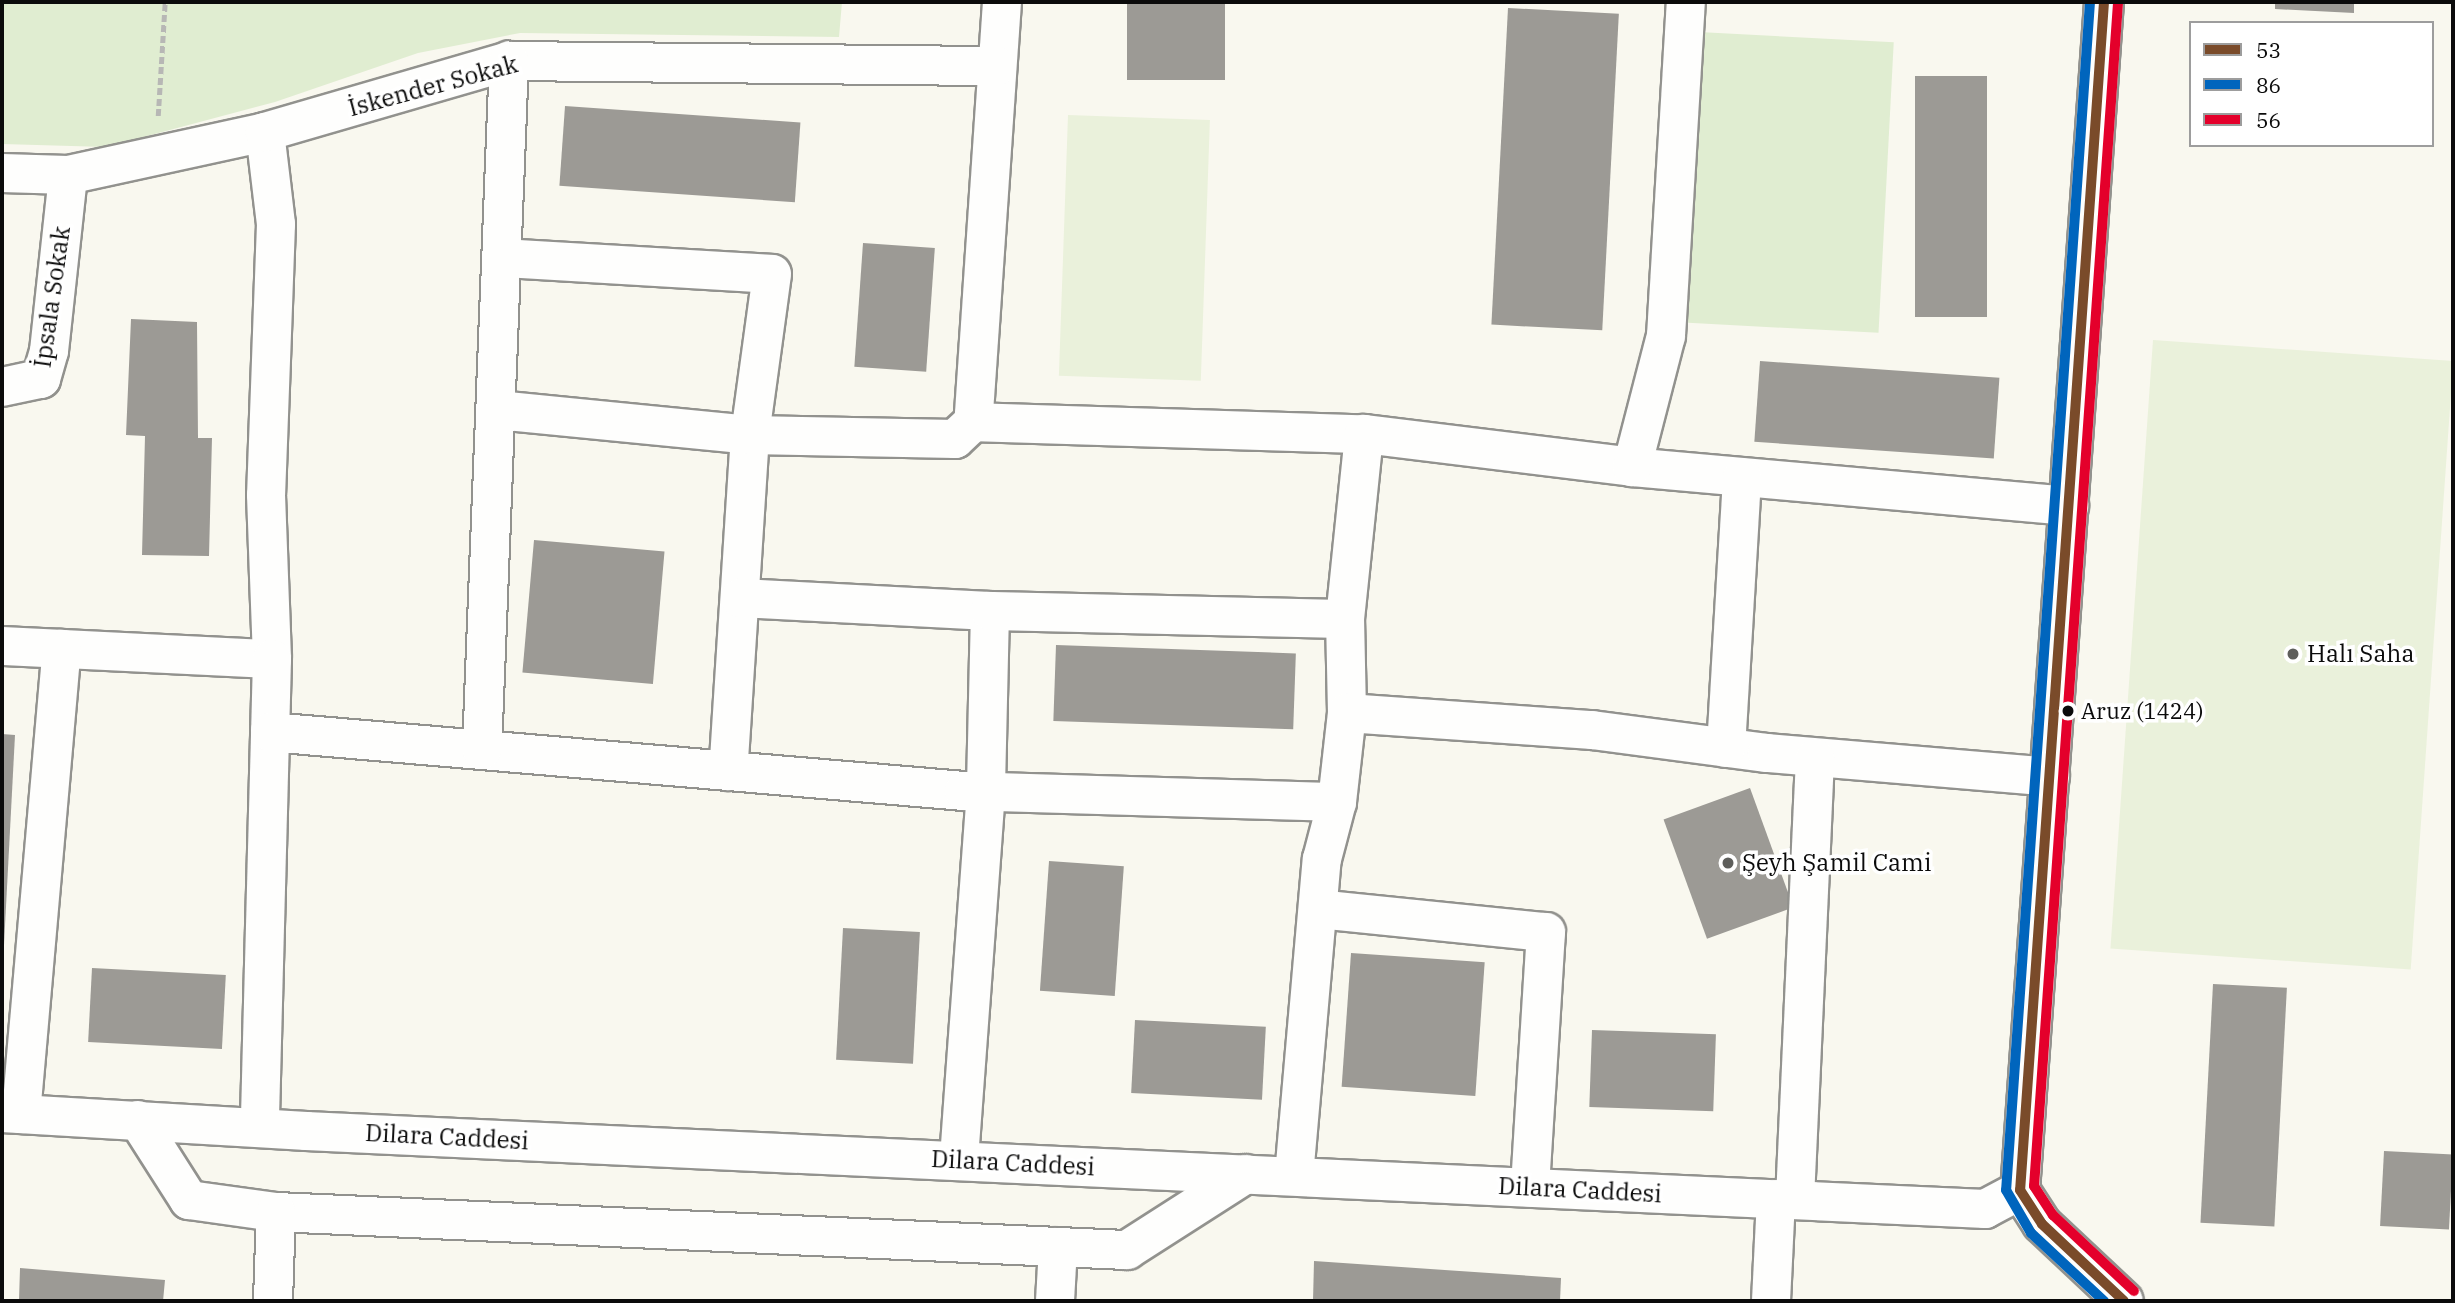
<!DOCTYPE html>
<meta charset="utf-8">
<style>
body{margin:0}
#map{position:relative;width:2455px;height:1303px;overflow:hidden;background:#f9f8ef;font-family:"IBM Plex Serif",serif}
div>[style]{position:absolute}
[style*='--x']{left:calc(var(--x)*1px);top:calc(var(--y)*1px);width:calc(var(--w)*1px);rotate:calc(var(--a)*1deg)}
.green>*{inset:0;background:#e0edd1;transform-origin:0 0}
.pitch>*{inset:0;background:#eaf1db;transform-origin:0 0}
.building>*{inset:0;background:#9c9a95;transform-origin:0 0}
.path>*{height:4.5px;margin-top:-2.25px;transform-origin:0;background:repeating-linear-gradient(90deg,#b7b7b5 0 7px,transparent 0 10.5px)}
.roads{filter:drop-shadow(2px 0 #92928e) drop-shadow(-2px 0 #92928e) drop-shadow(0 2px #92928e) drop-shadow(0 -2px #92928e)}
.minor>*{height:38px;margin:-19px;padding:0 19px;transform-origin:19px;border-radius:19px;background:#fefefd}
.tertiary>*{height:38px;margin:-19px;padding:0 19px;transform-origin:19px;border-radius:19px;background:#fefefd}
.bus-1>*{height:10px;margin:-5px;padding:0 5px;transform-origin:5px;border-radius:5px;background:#7a4b2a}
.bus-2>*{height:10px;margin:-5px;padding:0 5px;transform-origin:5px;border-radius:5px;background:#0065bd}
.bus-3>*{height:10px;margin:-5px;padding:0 5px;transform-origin:5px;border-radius:5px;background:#e4002b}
.dots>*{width:19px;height:19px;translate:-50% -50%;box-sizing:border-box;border:4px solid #fff;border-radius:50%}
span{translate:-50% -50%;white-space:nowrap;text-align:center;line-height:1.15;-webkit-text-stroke:7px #fff;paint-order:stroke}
.bus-label{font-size:22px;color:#0b0b0b}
.left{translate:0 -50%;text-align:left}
.street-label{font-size:24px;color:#0b0b0b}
.poi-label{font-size:24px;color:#0b0b0b}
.frame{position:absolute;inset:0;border:4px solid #0b0b0b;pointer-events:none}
.legend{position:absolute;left:2189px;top:21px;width:245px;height:126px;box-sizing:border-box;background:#fff;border:2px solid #9d9d9d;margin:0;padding:9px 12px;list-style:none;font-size:21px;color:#0b0b0b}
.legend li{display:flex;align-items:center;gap:14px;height:35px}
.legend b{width:35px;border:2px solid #9d9d9d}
</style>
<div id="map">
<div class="green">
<i style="clip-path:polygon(2px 2px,842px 2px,839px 37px,520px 33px,418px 53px,275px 102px,106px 147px,2px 144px)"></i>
<i style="left:1699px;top:32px;width:195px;height:291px;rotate:3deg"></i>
</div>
<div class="pitch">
<i style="left:1068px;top:115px;width:142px;height:261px;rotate:2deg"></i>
<i style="left:2153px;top:340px;width:301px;height:610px;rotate:4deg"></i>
</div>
<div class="building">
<i style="left:1127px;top:2px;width:98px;height:78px"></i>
<i style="clip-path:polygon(2275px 2px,2354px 2px,2354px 13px,2275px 9px)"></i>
<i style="left:1508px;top:8px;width:111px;height:317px;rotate:3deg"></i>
<i style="left:1915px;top:76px;width:72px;height:241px"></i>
<i style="left:565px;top:106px;width:236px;height:80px;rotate:4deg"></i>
<i style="left:863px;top:243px;width:72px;height:124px;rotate:4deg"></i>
<i style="clip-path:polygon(131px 319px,197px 322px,198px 438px,212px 438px,209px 556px,142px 555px,145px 436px,126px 435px)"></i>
<i style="left:1760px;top:361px;width:240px;height:81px;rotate:4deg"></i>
<i style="left:534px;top:540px;width:131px;height:133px;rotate:5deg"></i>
<i style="left:1056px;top:645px;width:240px;height:76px;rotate:2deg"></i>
<i style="clip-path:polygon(2px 734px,15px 735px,4px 945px,2px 945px)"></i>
<i style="left:1750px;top:788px;width:127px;height:92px;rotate:70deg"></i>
<i style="left:1049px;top:861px;width:75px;height:130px;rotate:4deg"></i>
<i style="left:843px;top:928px;width:77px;height:132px;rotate:3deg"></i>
<i style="left:1351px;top:953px;width:134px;height:134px;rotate:4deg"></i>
<i style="left:92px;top:968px;width:134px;height:74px;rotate:3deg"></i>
<i style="left:2213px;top:984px;width:74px;height:239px;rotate:3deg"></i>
<i style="left:1135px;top:1020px;width:131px;height:73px;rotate:3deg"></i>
<i style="left:1592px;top:1030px;width:124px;height:77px;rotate:2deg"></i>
<i style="left:2384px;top:1151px;width:69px;height:75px;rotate:3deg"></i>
<i style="clip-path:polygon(1314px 1261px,1561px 1278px,1560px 1301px,1313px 1301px)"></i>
<i style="clip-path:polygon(20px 1268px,165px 1280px,163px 1301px,19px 1301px)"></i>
</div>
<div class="path">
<i style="--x:158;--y:116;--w:114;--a:-86.5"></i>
</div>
<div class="roads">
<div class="minor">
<i style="--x:1002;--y:2;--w:421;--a:93.9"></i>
<i style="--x:973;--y:422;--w:391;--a:1.8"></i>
<i style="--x:1364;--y:434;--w:270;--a:7"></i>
<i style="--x:1632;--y:467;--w:439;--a:5.1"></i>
<i style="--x:265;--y:132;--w:93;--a:83.2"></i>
<i style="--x:276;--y:224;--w:271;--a:92.1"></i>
<i style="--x:266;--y:495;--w:164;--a:87.9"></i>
<i style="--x:2;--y:173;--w:66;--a:1.7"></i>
<i style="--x:68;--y:175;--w:202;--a:-12.3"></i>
<i style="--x:265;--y:132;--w:254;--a:-16.2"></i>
<i style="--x:509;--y:61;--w:488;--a:0.6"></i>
<i style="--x:503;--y:258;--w:269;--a:3.4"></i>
<i style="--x:772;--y:274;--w:162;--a:97.8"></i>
<i style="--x:750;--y:435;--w:337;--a:93.7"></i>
<i style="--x:2;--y:387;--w:40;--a:-12"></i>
<i style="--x:41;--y:379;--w:29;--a:-74"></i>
<i style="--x:49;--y:351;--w:177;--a:-83.8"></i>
<i style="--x:497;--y:410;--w:254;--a:5.6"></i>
<i style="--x:750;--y:435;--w:205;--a:1.1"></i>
<i style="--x:955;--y:439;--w:25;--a:-43"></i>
<i style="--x:1632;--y:467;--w:135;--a:-75.5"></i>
<i style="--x:1666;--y:336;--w:335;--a:-86.6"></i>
<i style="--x:740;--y:598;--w:250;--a:3"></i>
<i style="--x:990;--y:611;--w:180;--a:91.3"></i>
<i style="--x:986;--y:791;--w:371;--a:94.2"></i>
<i style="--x:990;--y:611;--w:355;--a:1.3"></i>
<i style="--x:2;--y:646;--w:270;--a:2.8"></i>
<i style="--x:272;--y:659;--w:469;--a:91.5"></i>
<i style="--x:1347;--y:713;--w:94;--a:-91.2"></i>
<i style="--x:1345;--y:619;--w:186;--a:-84.1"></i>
<i style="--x:270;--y:732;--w:697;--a:4.86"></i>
<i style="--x:964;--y:791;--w:373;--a:1.7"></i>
<i style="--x:1337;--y:802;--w:90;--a:-83.6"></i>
<i style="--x:1347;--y:713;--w:246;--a:4"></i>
<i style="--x:1592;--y:730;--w:177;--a:7.5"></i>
<i style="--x:1767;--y:753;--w:284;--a:4.8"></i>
<i style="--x:1726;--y:748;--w:271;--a:-86.6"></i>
<i style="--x:482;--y:750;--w:690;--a:-87.76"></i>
<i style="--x:1318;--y:909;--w:229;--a:5.8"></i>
<i style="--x:1546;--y:932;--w:256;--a:93.6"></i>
<i style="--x:21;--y:1114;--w:467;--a:-85"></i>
<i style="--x:138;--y:1120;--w:95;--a:57.5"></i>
<i style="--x:189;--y:1200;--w:88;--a:7.9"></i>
<i style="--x:276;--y:1212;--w:852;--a:2.56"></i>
<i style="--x:1127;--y:1250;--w:141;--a:-32.6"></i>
<i style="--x:1294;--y:1176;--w:318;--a:-85"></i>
<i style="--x:1322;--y:859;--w:59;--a:-75.3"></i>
<i style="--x:1795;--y:1199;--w:441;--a:-87.4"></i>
<i style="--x:273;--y:1301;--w:89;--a:-88.1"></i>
<i style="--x:1055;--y:1301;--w:54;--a:-86.8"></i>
<i style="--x:1771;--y:1301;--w:102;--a:-87.2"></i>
</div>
<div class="tertiary">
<i style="--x:2104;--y:2;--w:1191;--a:94.04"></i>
<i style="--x:2020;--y:1190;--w:40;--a:57.1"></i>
<i style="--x:2042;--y:1224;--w:112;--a:43.2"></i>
<i style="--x:2;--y:1113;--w:305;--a:3.4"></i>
<i style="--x:306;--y:1131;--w:1681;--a:2.66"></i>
<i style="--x:1985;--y:1209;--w:40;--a:-28"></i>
</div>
</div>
<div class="bus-1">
<i style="--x:2104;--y:2;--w:1191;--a:94.04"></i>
<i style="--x:2020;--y:1190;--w:40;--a:57.1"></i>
<i style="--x:2042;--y:1224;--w:112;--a:43.2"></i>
</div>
<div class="bus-2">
<i style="--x:2090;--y:2;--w:1191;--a:94.04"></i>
<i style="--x:2006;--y:1190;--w:50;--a:59.8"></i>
<i style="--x:2031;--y:1233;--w:100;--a:43"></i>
</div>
<div class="bus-3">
<i style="--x:2118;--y:3;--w:1186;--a:94.06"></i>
<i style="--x:2034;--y:1186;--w:35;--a:57"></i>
<i style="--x:2053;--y:1215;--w:111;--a:43.2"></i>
</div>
<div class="dots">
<i style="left:2293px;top:654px;background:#5e5e5b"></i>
<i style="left:2068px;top:711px;background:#0b0b0b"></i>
<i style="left:1728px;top:863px;background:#5e5e5b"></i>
</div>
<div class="bus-label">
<span class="left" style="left:2081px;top:711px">Aruz (1424)</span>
</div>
<div class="street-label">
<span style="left:433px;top:86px;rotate:-15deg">İskender Sokak</span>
<span style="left:52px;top:297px;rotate:-82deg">İpsala Sokak</span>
<span style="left:447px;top:1137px;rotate:3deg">Dilara Caddesi</span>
<span style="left:1013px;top:1163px;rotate:3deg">Dilara Caddesi</span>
<span style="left:1580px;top:1190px;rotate:3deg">Dilara Caddesi</span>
</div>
<div class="poi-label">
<span class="left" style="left:2307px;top:654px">Halı Saha</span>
<span class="left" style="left:1742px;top:863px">Şeyh Şamil Cami</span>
</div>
<div class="frame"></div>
<ul class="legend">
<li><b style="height:9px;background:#7a4b2a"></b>53</li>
<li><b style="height:9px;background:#0065bd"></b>86</li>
<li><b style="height:9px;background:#e4002b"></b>56</li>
</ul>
</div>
